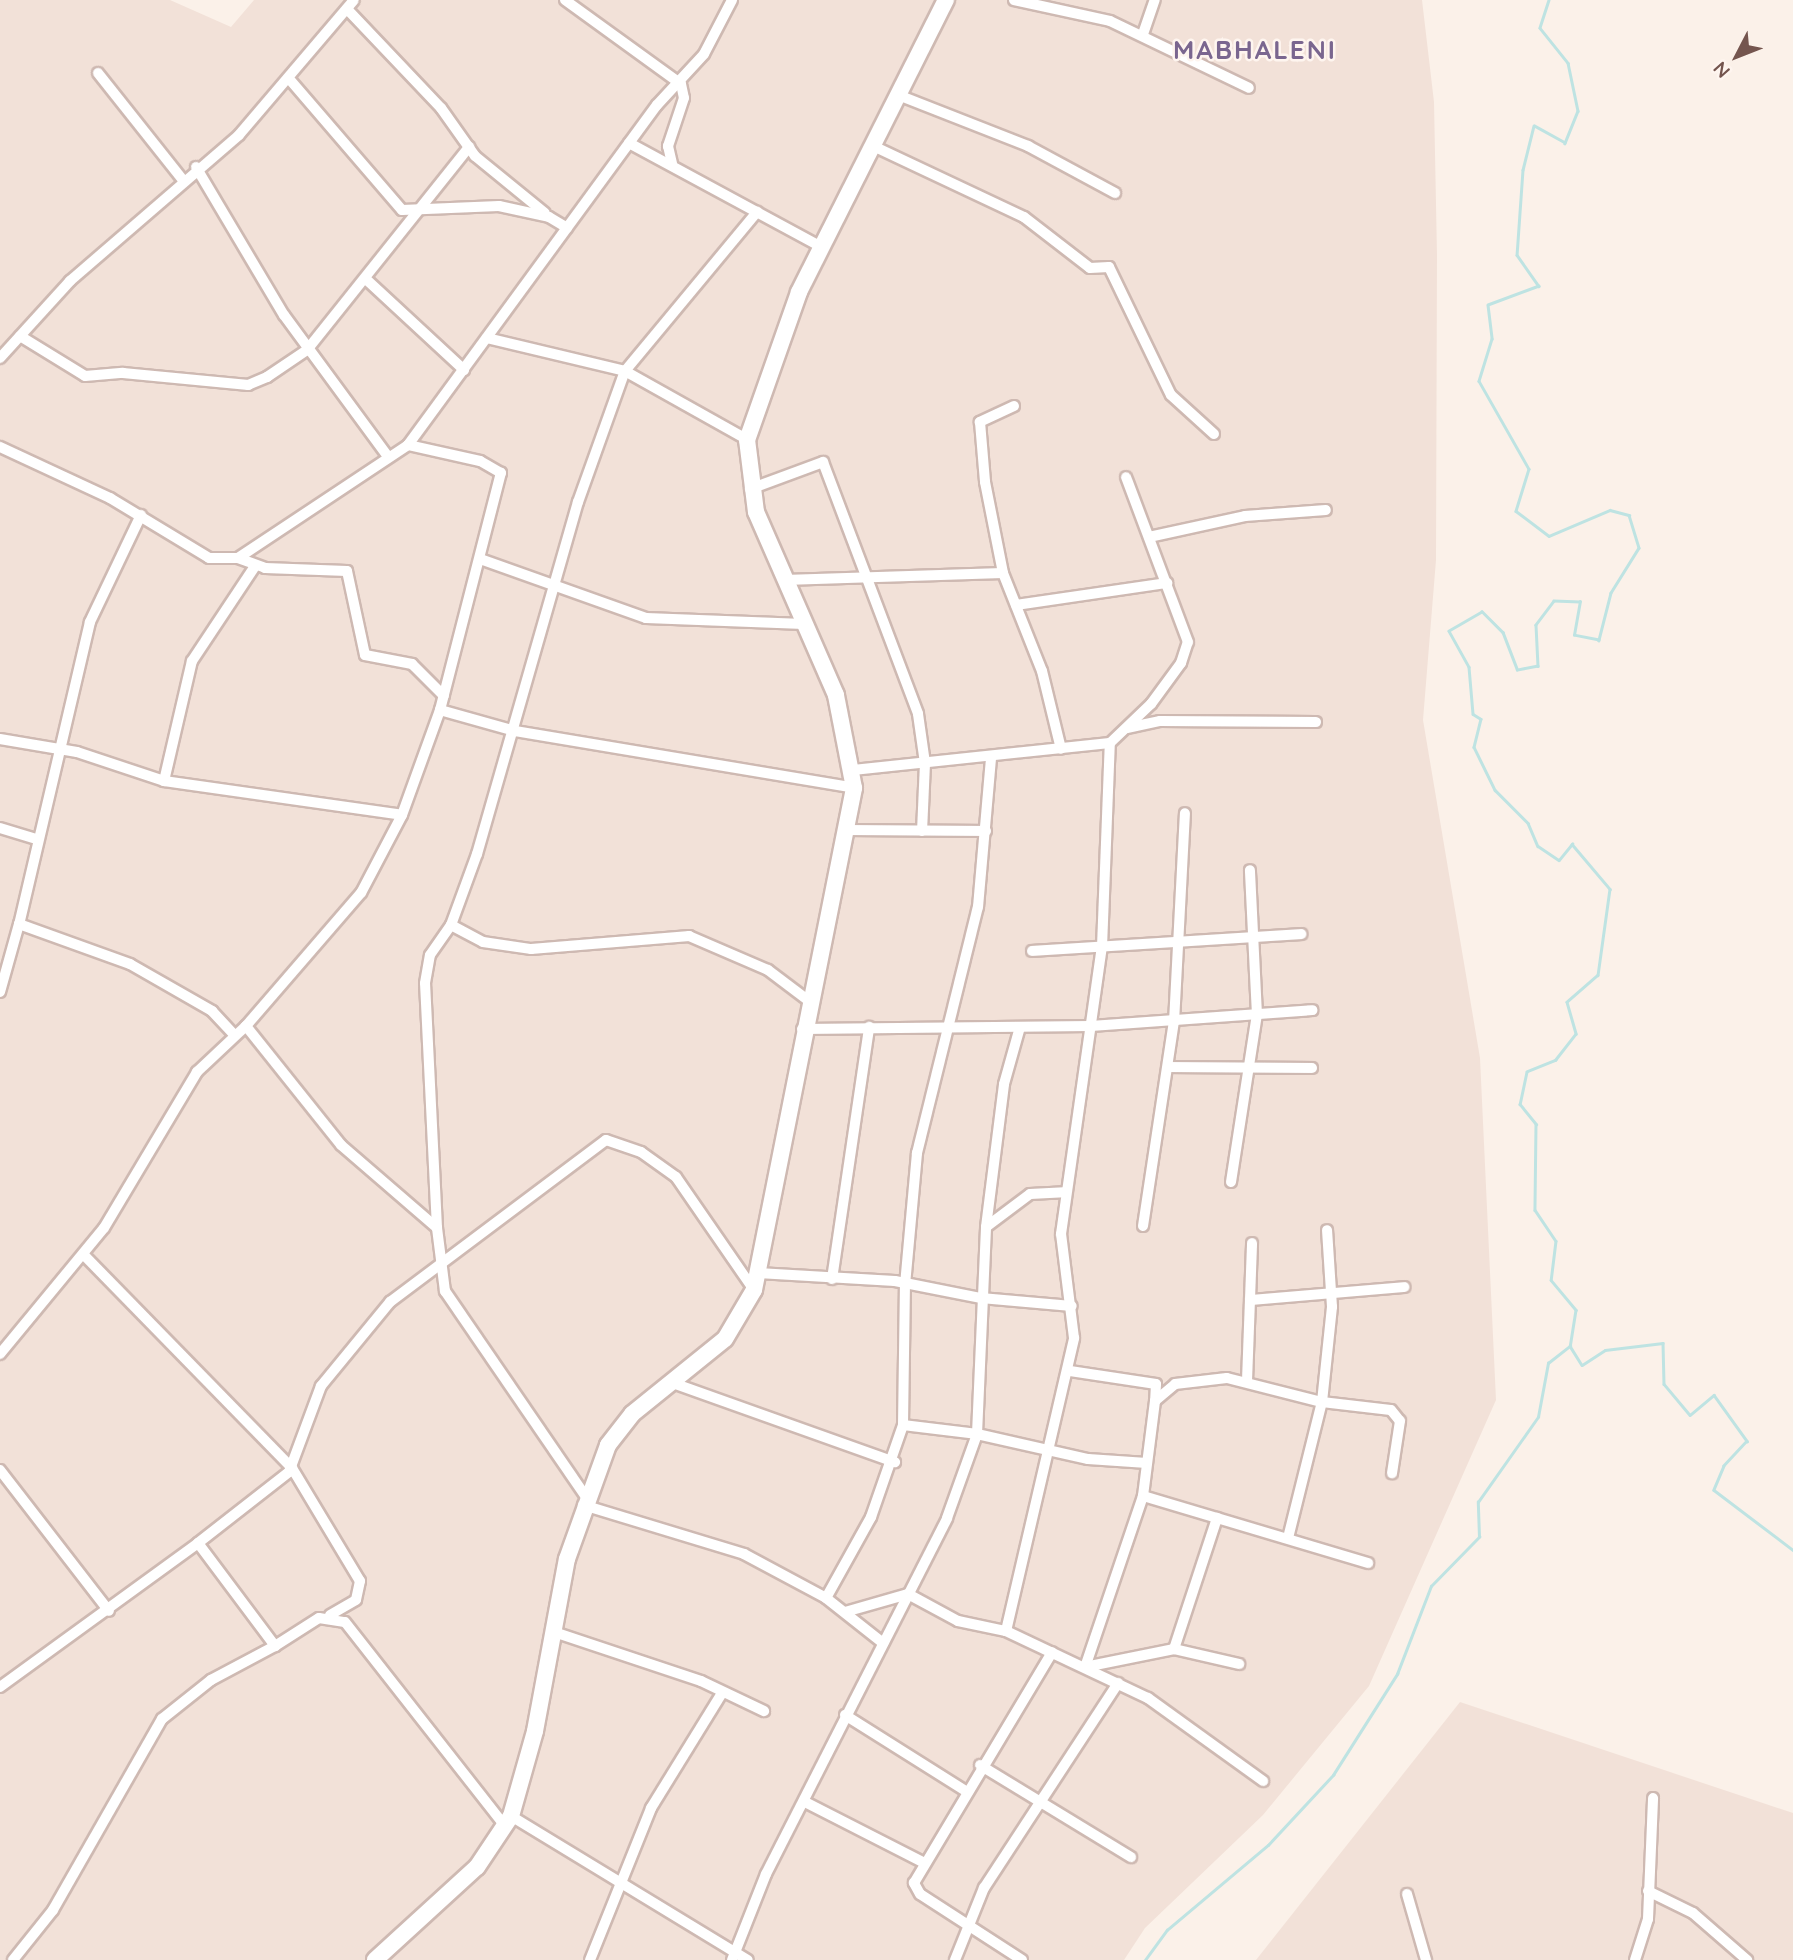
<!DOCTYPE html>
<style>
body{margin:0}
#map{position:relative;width:1793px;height:1960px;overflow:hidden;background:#fbf1e9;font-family:Quicksand,sans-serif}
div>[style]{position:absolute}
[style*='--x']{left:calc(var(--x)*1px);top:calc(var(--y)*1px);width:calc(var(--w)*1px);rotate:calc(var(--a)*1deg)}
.residential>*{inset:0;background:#f2e1d8}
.stream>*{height:2.5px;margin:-1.25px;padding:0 1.25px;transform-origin:1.25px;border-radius:1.25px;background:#bee3e2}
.roads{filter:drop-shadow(2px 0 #ceb9b2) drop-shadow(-2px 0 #ceb9b2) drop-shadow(0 2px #ceb9b2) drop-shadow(0 -2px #ceb9b2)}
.street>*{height:10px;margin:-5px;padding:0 5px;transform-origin:5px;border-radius:5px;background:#fff}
.secondary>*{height:16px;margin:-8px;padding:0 8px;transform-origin:8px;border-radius:8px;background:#fff}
span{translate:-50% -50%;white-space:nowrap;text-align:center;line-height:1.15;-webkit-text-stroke:5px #fef5ef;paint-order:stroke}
.district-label{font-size:26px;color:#7a668f;font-weight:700;letter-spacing:2px}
.north{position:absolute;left:1702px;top:21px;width:70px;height:70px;-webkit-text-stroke:5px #fef5ef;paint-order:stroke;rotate:228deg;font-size:19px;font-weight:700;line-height:28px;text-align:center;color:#74554e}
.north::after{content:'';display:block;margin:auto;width:24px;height:32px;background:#74554e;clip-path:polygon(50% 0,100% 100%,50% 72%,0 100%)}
</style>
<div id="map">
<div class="residential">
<i style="clip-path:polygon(0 0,170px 0,231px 27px,254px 0,1422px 0,1434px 102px,1437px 255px,1436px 560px,1423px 720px,1480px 1058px,1496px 1400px,1369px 1686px,1263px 1815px,1145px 1928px,1124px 1960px,0 1960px)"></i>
<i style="clip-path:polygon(1460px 1702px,1793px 1813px,1793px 1960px,1256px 1960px)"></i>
</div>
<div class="stream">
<i style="--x:1549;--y:0;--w:29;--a:108"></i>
<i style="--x:1540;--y:28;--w:45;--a:51.3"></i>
<i style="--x:1568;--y:63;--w:49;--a:78.2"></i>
<i style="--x:1578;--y:111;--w:35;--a:112"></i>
<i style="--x:1565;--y:143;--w:35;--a:-151"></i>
<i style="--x:1534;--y:126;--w:45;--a:104"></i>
<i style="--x:1523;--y:170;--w:85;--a:94"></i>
<i style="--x:1517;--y:255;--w:38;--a:55"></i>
<i style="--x:1539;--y:286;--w:54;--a:159.6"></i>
<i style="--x:1488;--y:305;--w:34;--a:83"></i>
<i style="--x:1492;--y:339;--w:44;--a:107.2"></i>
<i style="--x:1479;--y:381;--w:101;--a:60.4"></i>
<i style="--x:1529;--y:469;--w:44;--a:107.2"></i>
<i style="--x:1516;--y:511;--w:41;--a:37.1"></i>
<i style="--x:1549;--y:536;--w:66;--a:-23.1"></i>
<i style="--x:1610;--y:510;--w:20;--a:15"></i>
<i style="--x:1629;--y:515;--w:34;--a:73"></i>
<i style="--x:1639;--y:548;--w:53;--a:121.9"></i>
<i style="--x:1611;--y:593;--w:49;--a:104.3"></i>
<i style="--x:1599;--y:640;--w:25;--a:-169"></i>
<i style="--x:1574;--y:635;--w:34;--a:-80"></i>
<i style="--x:1580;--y:602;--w:26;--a:-178"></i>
<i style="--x:1554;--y:601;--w:30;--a:127"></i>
<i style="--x:1536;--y:625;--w:41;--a:87.2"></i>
<i style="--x:1538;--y:666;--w:21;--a:169"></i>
<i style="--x:1517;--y:670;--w:40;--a:-111"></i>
<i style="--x:1503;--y:633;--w:30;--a:-135"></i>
<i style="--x:1482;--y:612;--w:38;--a:150"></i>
<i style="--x:1449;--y:631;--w:41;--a:60.9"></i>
<i style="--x:1469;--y:667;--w:47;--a:85.1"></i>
<i style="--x:1473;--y:714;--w:9;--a:32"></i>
<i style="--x:1481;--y:719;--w:29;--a:104"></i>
<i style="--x:1474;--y:747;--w:48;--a:64"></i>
<i style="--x:1495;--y:790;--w:47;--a:45"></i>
<i style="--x:1528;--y:823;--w:25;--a:67"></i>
<i style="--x:1538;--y:846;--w:25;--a:34"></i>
<i style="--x:1559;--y:860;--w:21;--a:-51"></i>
<i style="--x:1572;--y:844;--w:59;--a:49.8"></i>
<i style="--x:1610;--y:889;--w:87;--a:97.9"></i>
<i style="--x:1598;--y:975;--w:41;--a:138.9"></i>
<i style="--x:1567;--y:1002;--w:33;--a:74"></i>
<i style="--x:1576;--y:1034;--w:33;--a:128"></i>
<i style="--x:1556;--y:1060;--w:31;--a:158"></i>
<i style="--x:1527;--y:1072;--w:33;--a:102"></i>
<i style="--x:1520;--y:1104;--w:26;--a:51"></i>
<i style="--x:1536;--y:1124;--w:86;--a:90.7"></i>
<i style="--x:1535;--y:1210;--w:37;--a:56"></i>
<i style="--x:1556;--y:1241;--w:39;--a:97"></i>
<i style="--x:1551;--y:1280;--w:39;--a:50"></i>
<i style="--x:1576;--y:1310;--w:36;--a:99"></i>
<i style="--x:1570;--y:1346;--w:22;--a:58"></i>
<i style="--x:1582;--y:1365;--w:27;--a:-33"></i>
<i style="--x:1605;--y:1350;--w:58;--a:-6.9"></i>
<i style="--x:1663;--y:1343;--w:41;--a:88.6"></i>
<i style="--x:1664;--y:1384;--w:40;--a:50"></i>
<i style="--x:1690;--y:1415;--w:31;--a:-40"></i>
<i style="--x:1714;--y:1395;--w:57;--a:54.3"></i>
<i style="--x:1747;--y:1441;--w:34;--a:133"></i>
<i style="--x:1724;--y:1466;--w:26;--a:113"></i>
<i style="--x:1714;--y:1490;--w:99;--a:37.2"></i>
<i style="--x:1145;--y:1960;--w:37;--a:-54"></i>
<i style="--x:1167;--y:1930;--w:132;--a:-40.1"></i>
<i style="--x:1268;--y:1845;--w:96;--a:-47.1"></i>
<i style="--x:1333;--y:1775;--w:120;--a:-57.6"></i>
<i style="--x:1397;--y:1674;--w:94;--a:-68.9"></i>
<i style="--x:1431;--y:1586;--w:69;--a:-45.6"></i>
<i style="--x:1479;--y:1537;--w:35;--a:-92"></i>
<i style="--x:1478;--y:1502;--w:104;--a:-54.8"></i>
<i style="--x:1538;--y:1417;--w:55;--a:-79.5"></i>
<i style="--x:1548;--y:1363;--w:28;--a:-38"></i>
</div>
<div class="roads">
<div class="street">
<i style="--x:565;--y:0;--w:143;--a:35.9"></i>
<i style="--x:681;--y:84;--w:14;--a:78"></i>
<i style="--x:684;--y:98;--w:51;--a:108.4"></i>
<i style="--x:668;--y:146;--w:18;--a:77"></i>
<i style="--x:1014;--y:0;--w:98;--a:12.3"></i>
<i style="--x:1110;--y:21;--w:154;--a:25.7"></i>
<i style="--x:347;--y:9;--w:137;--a:46.5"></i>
<i style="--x:441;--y:108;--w:59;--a:54.7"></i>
<i style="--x:475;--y:156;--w:90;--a:39.2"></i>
<i style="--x:1143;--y:34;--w:36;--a:-71"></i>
<i style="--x:98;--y:73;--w:135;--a:51.6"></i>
<i style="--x:291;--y:81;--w:170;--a:49.3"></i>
<i style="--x:402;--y:210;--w:97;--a:-2.4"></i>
<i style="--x:499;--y:206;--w:51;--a:12.4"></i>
<i style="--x:549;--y:217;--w:21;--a:31"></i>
<i style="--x:898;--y:95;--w:140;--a:21.4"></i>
<i style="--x:1028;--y:146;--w:99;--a:28.4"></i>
<i style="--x:629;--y:143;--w:218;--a:28.4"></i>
<i style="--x:871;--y:145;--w:169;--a:25.2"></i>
<i style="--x:1024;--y:217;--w:83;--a:37.7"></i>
<i style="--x:1090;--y:268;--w:19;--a:-3"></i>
<i style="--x:1109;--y:267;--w:142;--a:64.2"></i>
<i style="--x:1171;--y:395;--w:58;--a:42.2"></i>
<i style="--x:196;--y:167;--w:172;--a:59.3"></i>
<i style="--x:284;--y:315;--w:174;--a:53.7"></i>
<i style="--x:368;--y:281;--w:131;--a:42.8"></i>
<i style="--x:20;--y:336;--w:76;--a:31.6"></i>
<i style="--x:85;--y:376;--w:38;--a:-5"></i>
<i style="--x:123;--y:373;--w:126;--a:5.5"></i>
<i style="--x:248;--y:385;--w:21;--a:-23"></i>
<i style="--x:267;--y:377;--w:48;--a:-34"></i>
<i style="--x:307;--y:350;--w:260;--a:-51.4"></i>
<i style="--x:487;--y:338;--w:142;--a:13.4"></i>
<i style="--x:625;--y:371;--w:141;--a:29.3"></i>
<i style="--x:0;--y:358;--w:104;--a:-47.7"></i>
<i style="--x:70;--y:281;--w:223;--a:-40.8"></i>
<i style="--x:239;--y:135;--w:177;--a:-49.6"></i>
<i style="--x:1014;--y:406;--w:38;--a:155"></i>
<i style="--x:980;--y:422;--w:60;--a:85.2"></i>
<i style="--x:985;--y:482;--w:93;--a:78.8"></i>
<i style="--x:1003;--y:573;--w:105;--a:68.3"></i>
<i style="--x:1042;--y:671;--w:80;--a:76.3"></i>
<i style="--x:0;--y:447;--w:121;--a:24.9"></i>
<i style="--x:110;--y:498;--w:116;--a:31.2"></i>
<i style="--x:209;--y:558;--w:29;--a:0"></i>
<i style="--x:238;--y:558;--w:204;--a:-33.6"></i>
<i style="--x:408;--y:445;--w:421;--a:-53.8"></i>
<i style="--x:657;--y:105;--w:69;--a:-47.3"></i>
<i style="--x:704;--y:54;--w:61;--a:-62.6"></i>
<i style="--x:750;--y:489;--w:78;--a:-20.3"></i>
<i style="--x:823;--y:462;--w:269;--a:69.3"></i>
<i style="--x:918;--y:714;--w:49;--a:81.9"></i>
<i style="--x:925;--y:763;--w:68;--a:92.5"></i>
<i style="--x:141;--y:515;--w:119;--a:115.5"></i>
<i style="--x:90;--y:622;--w:310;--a:103.2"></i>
<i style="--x:19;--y:924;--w:118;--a:19.8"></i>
<i style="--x:130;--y:964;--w:95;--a:29.8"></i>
<i style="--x:212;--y:1011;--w:33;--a:47"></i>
<i style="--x:1149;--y:537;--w:98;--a:-12.3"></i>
<i style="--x:1245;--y:516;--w:81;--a:-4.2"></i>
<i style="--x:238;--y:558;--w:29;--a:20"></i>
<i style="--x:265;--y:568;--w:82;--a:2.1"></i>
<i style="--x:347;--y:571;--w:86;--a:77.9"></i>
<i style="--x:365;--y:655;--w:48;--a:10.8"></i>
<i style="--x:412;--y:664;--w:45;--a:45"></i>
<i style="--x:483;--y:560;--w:173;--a:19.6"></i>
<i style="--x:646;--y:618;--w:158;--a:2.2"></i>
<i style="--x:784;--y:580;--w:219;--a:-1.8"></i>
<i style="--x:1016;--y:605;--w:153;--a:-8.3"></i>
<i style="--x:440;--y:710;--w:78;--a:15.6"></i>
<i style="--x:515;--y:731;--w:344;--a:9.5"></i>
<i style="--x:1127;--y:728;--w:34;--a:-12"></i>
<i style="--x:1160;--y:721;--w:156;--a:0.4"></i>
<i style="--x:0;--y:739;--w:78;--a:9.6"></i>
<i style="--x:77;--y:752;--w:92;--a:18.4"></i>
<i style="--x:164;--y:781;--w:240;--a:8.1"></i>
<i style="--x:853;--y:770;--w:258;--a:-6"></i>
<i style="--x:1110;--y:743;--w:57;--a:-43.6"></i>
<i style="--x:1151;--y:704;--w:51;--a:-53.8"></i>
<i style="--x:1181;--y:663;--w:22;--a:-72"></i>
<i style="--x:1188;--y:642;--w:176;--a:-110.6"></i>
<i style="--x:164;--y:781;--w:123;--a:-76.9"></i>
<i style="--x:192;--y:661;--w:114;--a:-56.4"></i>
<i style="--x:0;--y:828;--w:37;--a:17"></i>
<i style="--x:850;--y:830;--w:136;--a:0.4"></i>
<i style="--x:451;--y:925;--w:36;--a:28"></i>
<i style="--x:483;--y:942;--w:49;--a:8.3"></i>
<i style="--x:531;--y:949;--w:159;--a:-4.7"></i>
<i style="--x:689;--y:936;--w:86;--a:23.3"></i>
<i style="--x:768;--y:970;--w:51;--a:37.1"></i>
<i style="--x:1032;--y:951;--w:270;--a:-3.6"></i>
<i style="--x:0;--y:992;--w:71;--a:-74.4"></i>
<i style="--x:246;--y:1026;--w:152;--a:51.4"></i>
<i style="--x:341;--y:1145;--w:127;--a:40.8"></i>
<i style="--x:437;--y:1228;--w:64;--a:82.8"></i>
<i style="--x:445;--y:1291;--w:250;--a:55.6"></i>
<i style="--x:802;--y:1029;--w:289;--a:-0.6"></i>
<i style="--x:1091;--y:1026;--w:222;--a:-4.1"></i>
<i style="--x:1169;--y:1067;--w:143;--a:0.4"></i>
<i style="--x:1231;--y:1182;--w:169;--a:-81.2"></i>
<i style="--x:1257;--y:1015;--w:145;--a:-92.8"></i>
<i style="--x:1143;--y:1226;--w:206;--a:-81.4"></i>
<i style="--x:1174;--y:1022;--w:209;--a:-87"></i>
<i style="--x:986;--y:1227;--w:144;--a:-82.8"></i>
<i style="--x:1004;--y:1084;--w:59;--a:-74.3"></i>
<i style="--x:437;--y:1228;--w:245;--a:-92.8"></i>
<i style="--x:425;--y:983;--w:28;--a:-80"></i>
<i style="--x:430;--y:955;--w:37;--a:-55"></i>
<i style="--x:451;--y:925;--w:76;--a:-69.9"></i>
<i style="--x:477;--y:854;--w:366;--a:-74"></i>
<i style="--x:578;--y:502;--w:139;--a:-70.3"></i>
<i style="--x:625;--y:371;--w:207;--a:-50.3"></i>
<i style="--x:84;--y:1255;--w:298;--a:45.7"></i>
<i style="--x:292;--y:1468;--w:132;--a:59"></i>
<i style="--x:360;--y:1581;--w:19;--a:102"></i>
<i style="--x:356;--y:1600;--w:30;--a:150"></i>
<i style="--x:758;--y:1273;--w:137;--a:3.3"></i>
<i style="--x:895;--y:1281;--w:88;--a:11.2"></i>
<i style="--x:981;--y:1298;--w:91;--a:5"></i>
<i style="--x:832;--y:1279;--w:255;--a:-81.6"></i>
<i style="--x:1250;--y:1300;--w:155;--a:-4.8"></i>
<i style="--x:0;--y:1354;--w:163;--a:-50.5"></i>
<i style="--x:104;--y:1228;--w:182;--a:-59.2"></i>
<i style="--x:197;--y:1072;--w:67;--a:-43.2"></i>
<i style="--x:246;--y:1026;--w:176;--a:-49.2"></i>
<i style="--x:361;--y:893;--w:88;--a:-62.3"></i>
<i style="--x:402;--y:815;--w:112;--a:-70.1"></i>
<i style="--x:440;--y:710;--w:245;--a:-75.6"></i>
<i style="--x:501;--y:473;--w:24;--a:-150"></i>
<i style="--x:480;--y:461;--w:74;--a:-167.5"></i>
<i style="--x:1070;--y:1371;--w:87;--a:8.6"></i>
<i style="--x:1156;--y:1384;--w:17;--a:93"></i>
<i style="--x:1155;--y:1401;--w:26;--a:-40"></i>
<i style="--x:1175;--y:1384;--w:52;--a:-6.6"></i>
<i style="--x:1227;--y:1378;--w:98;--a:14.2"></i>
<i style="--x:1322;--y:1402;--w:69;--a:6.6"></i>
<i style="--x:1391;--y:1410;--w:14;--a:51"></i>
<i style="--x:1400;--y:1421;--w:53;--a:98.7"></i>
<i style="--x:1247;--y:1381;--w:138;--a:-87.9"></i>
<i style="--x:670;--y:1382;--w:239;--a:19.6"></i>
<i style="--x:1155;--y:1401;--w:96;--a:97.2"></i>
<i style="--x:1143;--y:1496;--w:181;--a:108.7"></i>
<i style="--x:1085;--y:1667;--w:91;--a:-11.4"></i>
<i style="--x:1174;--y:1649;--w:67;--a:13"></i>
<i style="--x:903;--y:1425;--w:75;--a:6.9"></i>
<i style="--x:977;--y:1434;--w:114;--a:12.7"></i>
<i style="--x:1088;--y:1459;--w:59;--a:3.9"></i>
<i style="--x:0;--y:1470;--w:178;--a:52.3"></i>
<i style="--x:1143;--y:1496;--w:235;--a:16.6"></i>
<i style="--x:583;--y:1505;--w:168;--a:16.9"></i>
<i style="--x:744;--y:1554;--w:93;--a:28.2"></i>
<i style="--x:826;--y:1598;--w:73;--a:38.3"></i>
<i style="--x:1288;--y:1538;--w:140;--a:-76"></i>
<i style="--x:1322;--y:1402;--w:96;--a:-84"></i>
<i style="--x:1332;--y:1307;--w:77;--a:-93.7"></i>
<i style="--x:198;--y:1543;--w:115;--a:-38"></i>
<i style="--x:289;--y:1472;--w:92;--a:-69.6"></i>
<i style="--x:321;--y:1386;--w:109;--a:-50.6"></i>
<i style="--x:390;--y:1302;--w:270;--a:-36.9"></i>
<i style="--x:606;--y:1140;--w:37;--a:19"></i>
<i style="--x:641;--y:1152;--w:43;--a:35.5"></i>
<i style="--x:676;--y:1177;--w:137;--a:55.4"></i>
<i style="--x:826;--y:1598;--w:93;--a:-60.9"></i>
<i style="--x:871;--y:1517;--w:97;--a:-70.8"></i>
<i style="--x:903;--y:1425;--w:140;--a:-89.2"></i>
<i style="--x:905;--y:1285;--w:133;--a:-84.8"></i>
<i style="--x:917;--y:1153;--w:253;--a:-76.1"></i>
<i style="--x:978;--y:907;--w:149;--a:-85"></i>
<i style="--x:845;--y:1612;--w:66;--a:-15.9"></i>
<i style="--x:908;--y:1594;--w:57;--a:28.4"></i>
<i style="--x:958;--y:1621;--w:49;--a:11.8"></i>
<i style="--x:1006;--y:1631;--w:157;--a:25.3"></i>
<i style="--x:1148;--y:1698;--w:142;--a:35.8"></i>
<i style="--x:1006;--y:1631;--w:301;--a:-76.9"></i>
<i style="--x:1074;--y:1338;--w:105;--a:-97.1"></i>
<i style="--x:1061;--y:1234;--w:290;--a:-81.9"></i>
<i style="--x:1102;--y:947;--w:204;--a:-87.8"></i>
<i style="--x:554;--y:1632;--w:155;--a:18.4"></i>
<i style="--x:701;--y:1681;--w:70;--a:25.5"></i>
<i style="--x:1174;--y:1649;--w:138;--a:-71.8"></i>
<i style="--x:0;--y:1687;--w:245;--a:-36"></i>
<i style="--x:198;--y:1543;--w:129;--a:53.2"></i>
<i style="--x:275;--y:1646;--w:52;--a:-32.5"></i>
<i style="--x:319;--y:1618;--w:26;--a:9"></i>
<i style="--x:345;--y:1622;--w:258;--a:51.9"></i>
<i style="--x:845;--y:1715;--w:141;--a:32.2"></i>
<i style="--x:980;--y:1765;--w:177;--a:31.4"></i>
<i style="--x:805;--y:1802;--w:132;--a:27"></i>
<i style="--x:511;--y:1816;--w:277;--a:31.3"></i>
<i style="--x:1648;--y:1891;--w:50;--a:26.1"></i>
<i style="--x:1693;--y:1913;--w:72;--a:41"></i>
<i style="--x:1407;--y:1894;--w:69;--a:73.9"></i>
<i style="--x:13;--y:1960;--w:64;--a:-51.3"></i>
<i style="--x:53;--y:1910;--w:220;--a:-60.3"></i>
<i style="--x:162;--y:1719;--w:63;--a:-38.5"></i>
<i style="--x:211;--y:1680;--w:72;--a:-28"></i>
<i style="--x:590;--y:1960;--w:164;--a:-68.1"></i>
<i style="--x:651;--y:1808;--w:135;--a:-58.3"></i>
<i style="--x:732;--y:1960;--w:92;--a:-68.4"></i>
<i style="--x:766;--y:1874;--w:399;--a:-63"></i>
<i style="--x:947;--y:1518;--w:89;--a:-70.3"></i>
<i style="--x:977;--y:1434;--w:207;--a:-87.5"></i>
<i style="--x:986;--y:1227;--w:55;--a:-36.9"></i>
<i style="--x:1030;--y:1194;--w:34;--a:-3"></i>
<i style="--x:955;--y:1960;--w:78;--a:-68.1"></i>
<i style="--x:984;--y:1888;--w:245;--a:-56.8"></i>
<i style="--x:1022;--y:1960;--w:121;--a:-147.1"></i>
<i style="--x:920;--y:1894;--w:13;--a:-119"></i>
<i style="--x:914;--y:1883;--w:269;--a:-59.1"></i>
<i style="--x:1635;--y:1960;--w:43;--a:-72.4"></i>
<i style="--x:1648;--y:1919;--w:121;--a:-87.6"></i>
</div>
<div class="secondary">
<i style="--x:375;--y:1960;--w:138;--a:-42.4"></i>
<i style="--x:477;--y:1867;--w:61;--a:-56.3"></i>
<i style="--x:511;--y:1816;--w:88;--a:-74.2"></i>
<i style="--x:535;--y:1731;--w:175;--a:-79.5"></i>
<i style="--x:567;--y:1559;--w:121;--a:-70.2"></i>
<i style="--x:608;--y:1445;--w:39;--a:-52"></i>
<i style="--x:632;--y:1414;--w:119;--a:-38.9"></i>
<i style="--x:725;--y:1339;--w:57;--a:-59.4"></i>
<i style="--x:754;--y:1290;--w:512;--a:-78.73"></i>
<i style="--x:854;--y:788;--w:95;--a:-101"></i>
<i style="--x:836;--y:695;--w:200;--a:-113.6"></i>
<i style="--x:756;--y:512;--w:73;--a:-97.1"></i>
<i style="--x:747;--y:440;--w:157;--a:-70.6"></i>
<i style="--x:799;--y:292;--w:327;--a:-63.3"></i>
</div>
</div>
<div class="district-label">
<span style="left:1255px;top:50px">MABHALENI</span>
</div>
<div class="north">N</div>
</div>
